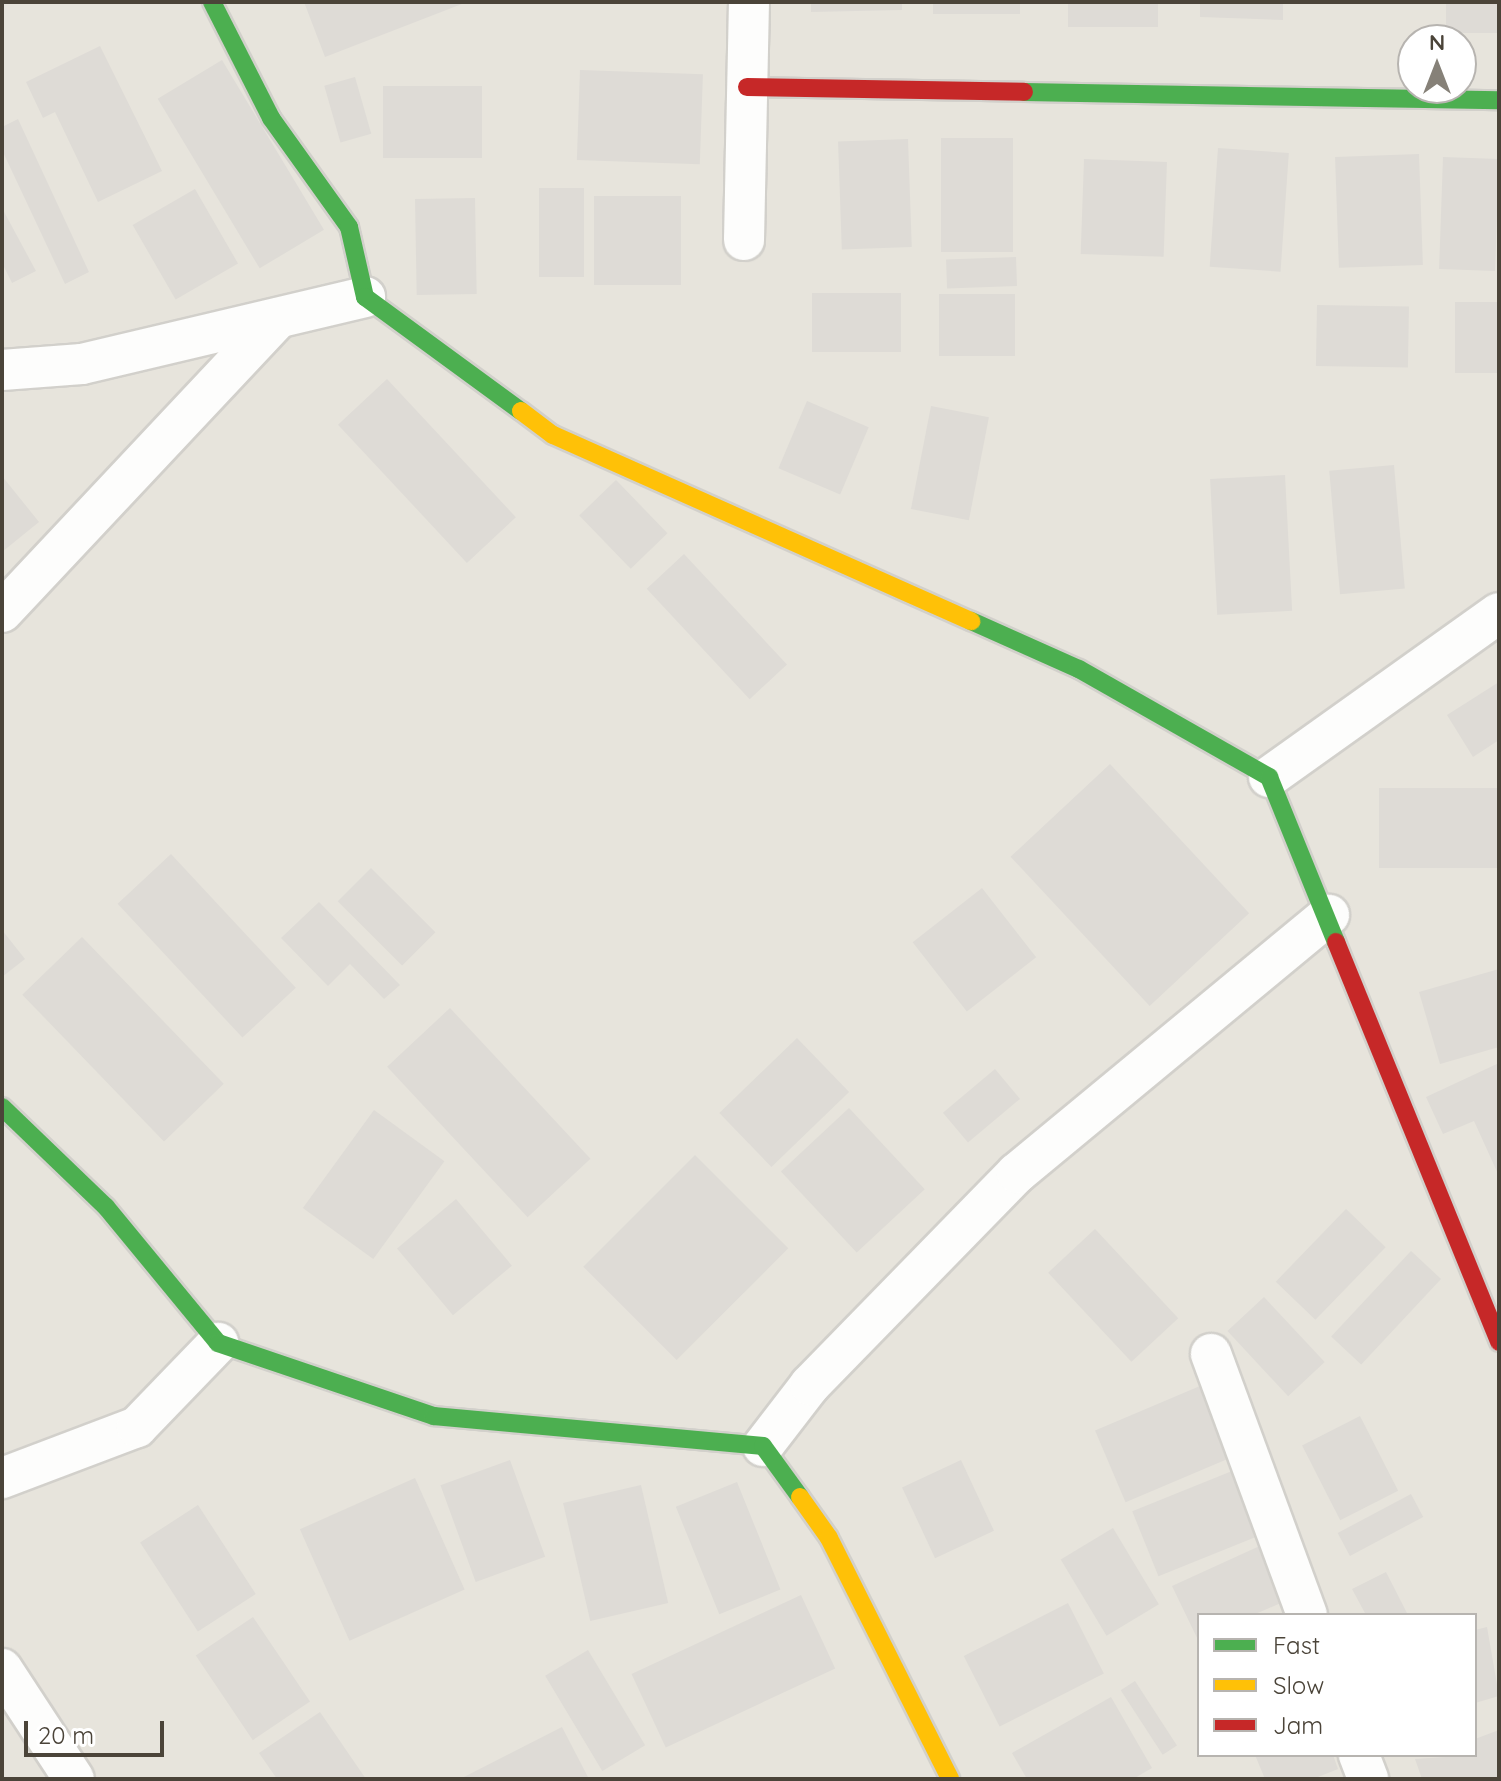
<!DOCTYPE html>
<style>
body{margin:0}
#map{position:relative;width:1501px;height:1781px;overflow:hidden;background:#f4f2ee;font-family:Quicksand,sans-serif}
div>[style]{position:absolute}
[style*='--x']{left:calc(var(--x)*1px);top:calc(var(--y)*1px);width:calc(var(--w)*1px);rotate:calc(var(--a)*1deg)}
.residential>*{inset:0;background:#e7e4dc}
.building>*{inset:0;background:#dedbd6;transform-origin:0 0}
.roads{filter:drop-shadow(2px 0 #d2d0cb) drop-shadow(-2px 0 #d2d0cb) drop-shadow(0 2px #d2d0cb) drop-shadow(0 -2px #d2d0cb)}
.street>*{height:40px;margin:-20px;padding:0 20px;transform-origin:20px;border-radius:20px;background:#fdfdfc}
.fast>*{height:18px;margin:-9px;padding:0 9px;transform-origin:9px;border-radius:9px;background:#4caf50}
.slow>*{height:18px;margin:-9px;padding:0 9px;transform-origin:9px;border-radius:9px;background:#ffc107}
.jam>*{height:18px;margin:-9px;padding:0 9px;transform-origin:9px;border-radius:9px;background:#c62828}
span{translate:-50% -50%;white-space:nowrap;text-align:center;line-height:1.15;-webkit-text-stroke:6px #fff;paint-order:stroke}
.frame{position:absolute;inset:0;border:4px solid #4b4439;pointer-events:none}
.legend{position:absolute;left:1197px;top:1613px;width:280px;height:144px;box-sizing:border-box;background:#fff;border:2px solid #b7b4b0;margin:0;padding:10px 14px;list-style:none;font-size:24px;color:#4b4439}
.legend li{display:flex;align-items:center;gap:16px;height:40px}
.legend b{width:40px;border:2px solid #b7b4b0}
.north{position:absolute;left:1397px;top:24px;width:80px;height:80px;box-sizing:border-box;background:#fff;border:2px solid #b7b4b0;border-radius:50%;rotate:0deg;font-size:22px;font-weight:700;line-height:32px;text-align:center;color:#4b4439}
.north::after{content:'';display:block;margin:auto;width:28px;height:36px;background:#868178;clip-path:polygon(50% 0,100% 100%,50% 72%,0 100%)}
.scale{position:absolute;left:24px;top:1721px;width:140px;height:36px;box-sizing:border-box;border:4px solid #4b4439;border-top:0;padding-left:10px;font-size:24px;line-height:28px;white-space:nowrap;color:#4b4439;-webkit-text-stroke:6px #fff;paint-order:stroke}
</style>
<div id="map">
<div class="residential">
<i style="clip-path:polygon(evenodd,2px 2px,1499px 2px,1499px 1779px,2px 1779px,2px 2px,1413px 40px,1461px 40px,1461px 88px,1413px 88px,1413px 40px,2px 2px,1199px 1615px,1475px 1615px,1475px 1755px,1199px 1755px,1199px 1615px)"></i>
</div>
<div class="building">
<i style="clip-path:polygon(304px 2px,467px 2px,325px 57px)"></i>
<i style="clip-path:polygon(811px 2px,902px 2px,902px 10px,811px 12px)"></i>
<i style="left:933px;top:2px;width:87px;height:12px"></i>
<i style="left:1068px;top:2px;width:90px;height:25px"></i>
<i style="clip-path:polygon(1200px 2px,1283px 2px,1283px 20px,1200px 17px)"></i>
<i style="left:1446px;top:2px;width:53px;height:31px"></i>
<i style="clip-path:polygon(100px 46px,162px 171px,98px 202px,55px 112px,43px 118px,26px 82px)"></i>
<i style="left:222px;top:60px;width:198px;height:75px;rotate:59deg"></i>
<i style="left:580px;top:70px;width:123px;height:90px;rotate:2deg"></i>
<i style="left:355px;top:77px;width:59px;height:32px;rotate:74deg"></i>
<i style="left:383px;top:86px;width:99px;height:72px"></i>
<i style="clip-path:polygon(18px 119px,89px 272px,65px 284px,2px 150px,2px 127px)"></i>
<i style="left:941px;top:138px;width:72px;height:114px"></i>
<i style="left:908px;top:139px;width:108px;height:70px;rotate:88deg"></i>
<i style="left:1218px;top:148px;width:71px;height:119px;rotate:4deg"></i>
<i style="left:1419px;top:154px;width:111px;height:84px;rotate:88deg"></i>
<i style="left:1443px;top:157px;width:56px;height:112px;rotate:2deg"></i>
<i style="left:1084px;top:159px;width:83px;height:95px;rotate:2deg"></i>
<i style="left:539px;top:188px;width:45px;height:89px"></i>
<i style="left:195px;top:189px;width:86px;height:72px;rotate:60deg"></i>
<i style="left:594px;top:196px;width:87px;height:89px"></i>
<i style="left:475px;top:198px;width:96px;height:60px;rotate:89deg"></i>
<i style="clip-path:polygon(2px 208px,36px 271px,12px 283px,2px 263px)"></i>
<i style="left:1016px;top:257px;width:29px;height:70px;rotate:88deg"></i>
<i style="left:812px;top:293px;width:89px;height:59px"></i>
<i style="left:1015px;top:294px;width:62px;height:76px;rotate:90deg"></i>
<i style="left:1455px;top:302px;width:44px;height:71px"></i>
<i style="left:1317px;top:305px;width:92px;height:61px;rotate:1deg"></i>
<i style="left:387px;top:379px;width:189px;height:67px;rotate:47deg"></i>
<i style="left:807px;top:401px;width:67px;height:73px;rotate:23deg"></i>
<i style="left:931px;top:406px;width:59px;height:105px;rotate:11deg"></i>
<i style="left:1394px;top:465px;width:124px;height:65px;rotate:85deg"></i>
<i style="left:1285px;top:475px;width:136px;height:75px;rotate:87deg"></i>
<i style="clip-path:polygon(2px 476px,39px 522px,2px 552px)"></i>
<i style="left:616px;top:480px;width:74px;height:51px;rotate:46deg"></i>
<i style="left:684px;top:554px;width:151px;height:51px;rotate:47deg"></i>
<i style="clip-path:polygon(1499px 682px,1499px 740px,1473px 757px,1447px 715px)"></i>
<i style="left:1110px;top:764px;width:204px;height:136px;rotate:47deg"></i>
<i style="left:1499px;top:788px;width:80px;height:120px;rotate:90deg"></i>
<i style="left:171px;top:854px;width:183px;height:73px;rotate:47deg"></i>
<i style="left:371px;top:868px;width:91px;height:47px;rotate:45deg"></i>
<i style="left:982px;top:888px;width:88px;height:88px;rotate:52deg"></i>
<i style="clip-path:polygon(319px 902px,400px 985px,384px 999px,350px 964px,328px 986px,281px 938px)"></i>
<i style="clip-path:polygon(2px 930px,25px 959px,2px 977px)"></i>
<i style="left:82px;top:937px;width:204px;height:83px;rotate:46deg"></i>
<i style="clip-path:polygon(1499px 969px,1499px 1047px,1440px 1064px,1419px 992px)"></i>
<i style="left:450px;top:1008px;width:206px;height:86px;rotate:47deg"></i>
<i style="left:797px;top:1038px;width:75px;height:108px;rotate:46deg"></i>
<i style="clip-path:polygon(1499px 1063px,1499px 1176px,1474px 1121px,1443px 1134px,1426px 1097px)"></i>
<i style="left:995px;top:1069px;width:39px;height:68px;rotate:50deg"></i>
<i style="left:849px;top:1108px;width:111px;height:93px;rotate:47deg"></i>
<i style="left:374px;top:1110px;width:87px;height:121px;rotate:36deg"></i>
<i style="left:695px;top:1155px;width:132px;height:158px;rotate:45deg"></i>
<i style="left:456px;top:1199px;width:87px;height:77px;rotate:50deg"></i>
<i style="left:1346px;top:1209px;width:55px;height:101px;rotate:44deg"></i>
<i style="left:1095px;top:1229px;width:122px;height:64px;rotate:47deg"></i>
<i style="left:1411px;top:1251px;width:41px;height:117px;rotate:43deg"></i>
<i style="left:1264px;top:1297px;width:89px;height:50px;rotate:47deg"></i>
<i style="left:1200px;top:1386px;width:78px;height:114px;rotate:67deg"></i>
<i style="left:1360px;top:1416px;width:84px;height:65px;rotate:63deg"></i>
<i style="left:510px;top:1460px;width:103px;height:74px;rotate:70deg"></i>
<i style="left:961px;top:1460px;width:78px;height:65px;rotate:65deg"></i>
<i style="left:1237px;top:1469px;width:70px;height:113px;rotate:68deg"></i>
<i style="left:415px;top:1478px;width:122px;height:126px;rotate:66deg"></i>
<i style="left:737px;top:1482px;width:116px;height:66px;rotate:68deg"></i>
<i style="left:641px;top:1485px;width:121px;height:80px;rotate:77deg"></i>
<i style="left:1411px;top:1494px;width:26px;height:83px;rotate:62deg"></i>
<i style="left:198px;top:1505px;width:106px;height:69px;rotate:57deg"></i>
<i style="left:1113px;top:1528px;width:89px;height:61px;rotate:59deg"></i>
<i style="clip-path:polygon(1264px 1544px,1290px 1599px,1253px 1615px,1199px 1615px,1199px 1642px,1172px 1586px)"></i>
<i style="clip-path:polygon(1386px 1572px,1408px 1615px,1366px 1615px,1352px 1589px)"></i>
<i style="left:801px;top:1595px;width:81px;height:187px;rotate:65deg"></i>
<i style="left:1068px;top:1603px;width:79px;height:117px;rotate:63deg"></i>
<i style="left:253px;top:1617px;width:102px;height:69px;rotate:56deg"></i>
<i style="clip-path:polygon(1487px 1627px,1499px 1696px,1475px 1703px,1475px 1630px)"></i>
<i style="left:588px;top:1650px;width:111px;height:50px;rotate:59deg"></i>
<i style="left:1135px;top:1681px;width:77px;height:17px;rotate:57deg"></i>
<i style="clip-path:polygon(1111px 1697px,1152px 1768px,1133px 1779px,1027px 1779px,1012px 1753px)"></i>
<i style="clip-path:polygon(320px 1712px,366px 1779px,277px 1779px,259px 1753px)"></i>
<i style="clip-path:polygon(562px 1727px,589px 1779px,460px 1779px)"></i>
<i style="clip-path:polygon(1499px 1730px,1499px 1779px,1422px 1779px,1415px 1759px,1475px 1755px,1475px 1739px)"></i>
<i style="clip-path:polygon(1255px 1755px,1333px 1755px,1338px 1769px,1313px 1779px,1265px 1779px)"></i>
</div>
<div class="roads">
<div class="street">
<i style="--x:744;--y:240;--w:238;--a:-88.8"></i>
<i style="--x:2;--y:370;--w:80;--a:-4.3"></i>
<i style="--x:82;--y:364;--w:291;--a:-13.3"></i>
<i style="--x:2;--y:612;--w:403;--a:-46.8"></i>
<i style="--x:1269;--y:777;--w:282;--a:-35.5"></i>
<i style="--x:1211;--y:1354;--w:278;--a:69.8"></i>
<i style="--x:763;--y:1446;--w:77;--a:-52.4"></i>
<i style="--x:810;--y:1385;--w:296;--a:-45.7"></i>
<i style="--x:1017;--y:1173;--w:405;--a:-39.6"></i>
<i style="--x:2;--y:1478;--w:144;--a:-20.7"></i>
<i style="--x:137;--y:1427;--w:117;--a:-46"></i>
<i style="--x:2;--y:1669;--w:131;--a:56.8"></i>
<i style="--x:1359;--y:1755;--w:26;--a:69"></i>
</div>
<div class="fast">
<i style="--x:212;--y:2;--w:130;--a:63"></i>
<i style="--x:271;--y:118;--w:134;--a:54.4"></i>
<i style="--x:349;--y:227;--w:72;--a:77.1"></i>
<i style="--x:365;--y:297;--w:193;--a:36.2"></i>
<i style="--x:1024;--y:92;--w:475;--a:1"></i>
<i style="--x:971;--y:621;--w:118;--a:24"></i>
<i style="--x:1079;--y:669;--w:219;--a:29.6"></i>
<i style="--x:1269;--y:777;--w:178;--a:67.9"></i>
<i style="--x:2;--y:1107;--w:144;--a:43.9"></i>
<i style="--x:106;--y:1207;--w:176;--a:50.5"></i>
<i style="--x:218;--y:1343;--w:228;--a:18.7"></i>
<i style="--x:434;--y:1416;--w:330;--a:5.2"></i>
<i style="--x:763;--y:1446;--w:63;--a:54"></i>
</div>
<div class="slow">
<i style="--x:521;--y:411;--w:40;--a:37"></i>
<i style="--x:553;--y:435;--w:458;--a:24"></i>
<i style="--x:800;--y:1497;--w:50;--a:54.7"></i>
<i style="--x:829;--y:1538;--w:270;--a:63.3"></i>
</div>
<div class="jam">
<i style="--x:747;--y:87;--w:277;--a:1"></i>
<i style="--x:1336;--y:942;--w:432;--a:67.8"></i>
</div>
</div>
<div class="frame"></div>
<ul class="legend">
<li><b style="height:10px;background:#4caf50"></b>Fast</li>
<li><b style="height:10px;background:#ffc107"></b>Slow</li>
<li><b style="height:10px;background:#c62828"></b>Jam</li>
</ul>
<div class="north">N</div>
<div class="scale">20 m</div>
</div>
